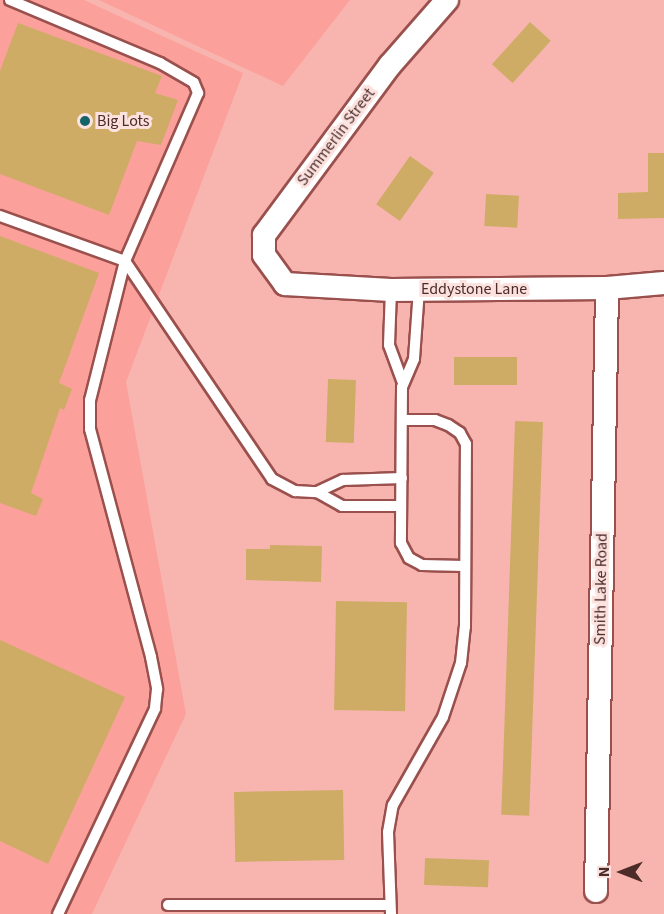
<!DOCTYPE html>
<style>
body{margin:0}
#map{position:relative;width:664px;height:914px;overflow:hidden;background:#f8b5b0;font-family:"Source Sans 3",sans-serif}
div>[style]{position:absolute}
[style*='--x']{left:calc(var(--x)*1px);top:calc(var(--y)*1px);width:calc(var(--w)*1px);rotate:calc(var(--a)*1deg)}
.built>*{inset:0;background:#fba09b}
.building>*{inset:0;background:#cfac65;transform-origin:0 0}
.roads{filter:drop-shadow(2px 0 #9a504d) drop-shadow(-2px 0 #9a504d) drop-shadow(0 2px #9a504d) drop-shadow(0 -2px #9a504d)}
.lane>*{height:10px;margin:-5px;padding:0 5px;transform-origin:5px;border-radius:5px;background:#fff}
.street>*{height:22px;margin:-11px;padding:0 11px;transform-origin:11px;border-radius:11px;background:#fff}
.dots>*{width:16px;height:16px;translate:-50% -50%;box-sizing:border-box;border:3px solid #fce2df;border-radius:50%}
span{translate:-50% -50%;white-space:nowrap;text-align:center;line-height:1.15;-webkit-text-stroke:6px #fce2df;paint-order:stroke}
.poi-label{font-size:16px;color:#4c2b29}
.left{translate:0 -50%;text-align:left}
.street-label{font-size:16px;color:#4c2b29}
.north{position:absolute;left:592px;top:842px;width:60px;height:60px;-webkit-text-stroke:4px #fce2df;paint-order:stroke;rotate:270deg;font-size:16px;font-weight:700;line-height:24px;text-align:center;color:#4c2b29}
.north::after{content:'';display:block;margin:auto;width:21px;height:27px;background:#4c2b29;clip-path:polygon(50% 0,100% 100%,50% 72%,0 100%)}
</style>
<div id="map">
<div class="built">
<i style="clip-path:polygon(0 0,84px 0,243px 73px,126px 382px,186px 714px,92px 914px,0 914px)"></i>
<i style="clip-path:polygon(99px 0,350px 0,283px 86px)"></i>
</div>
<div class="building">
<i style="left:530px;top:22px;width:28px;height:57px;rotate:42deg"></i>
<i style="clip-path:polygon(18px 23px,162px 76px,155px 93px,178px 100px,161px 145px,137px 141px,109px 215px,0 174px,0 71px)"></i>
<i style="clip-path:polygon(648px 153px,664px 153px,664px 218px,618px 219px,618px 193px,648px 192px)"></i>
<i style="left:410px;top:156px;width:29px;height:59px;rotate:35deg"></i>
<i style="left:486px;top:194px;width:33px;height:32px;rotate:3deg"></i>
<i style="clip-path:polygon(0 236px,99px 273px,59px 383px,72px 389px,64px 410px,60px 408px,31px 493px,43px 499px,36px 516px,0 503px)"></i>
<i style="left:454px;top:357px;width:63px;height:28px"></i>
<i style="left:328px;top:379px;width:28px;height:63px;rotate:2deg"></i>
<i style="left:515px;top:421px;width:28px;height:394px;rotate:2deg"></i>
<i style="clip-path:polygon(270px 545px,322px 546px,321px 582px,246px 580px,246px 549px,270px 549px)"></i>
<i style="left:336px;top:601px;width:71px;height:109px;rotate:1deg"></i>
<i style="clip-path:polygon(0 640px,125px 697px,48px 864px,0 841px)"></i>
<i style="left:343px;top:790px;width:70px;height:109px;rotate:89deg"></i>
<i style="left:425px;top:858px;width:64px;height:27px;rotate:2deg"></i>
</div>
<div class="roads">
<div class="lane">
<i style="--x:10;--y:0;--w:163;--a:22.8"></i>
<i style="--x:160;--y:63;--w:39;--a:30"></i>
<i style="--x:194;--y:83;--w:11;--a:68"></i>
<i style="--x:198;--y:93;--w:183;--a:113.5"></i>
<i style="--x:125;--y:261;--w:143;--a:104.1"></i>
<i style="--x:90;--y:400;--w:29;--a:90"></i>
<i style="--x:90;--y:429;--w:236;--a:75"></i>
<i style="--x:151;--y:657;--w:33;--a:79"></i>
<i style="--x:157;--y:689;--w:20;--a:96"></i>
<i style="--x:155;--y:709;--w:227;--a:115.3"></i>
<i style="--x:0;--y:216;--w:133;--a:19.8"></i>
<i style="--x:125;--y:261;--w:263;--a:56"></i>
<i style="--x:272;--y:479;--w:26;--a:28"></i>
<i style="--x:295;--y:491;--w:22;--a:3"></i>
<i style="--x:317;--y:492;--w:29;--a:-25"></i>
<i style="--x:343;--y:480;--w:59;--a:-1.9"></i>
<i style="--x:419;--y:289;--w:70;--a:94.1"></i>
<i style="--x:414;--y:359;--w:30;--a:113"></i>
<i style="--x:402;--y:387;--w:156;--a:90.4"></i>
<i style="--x:401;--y:543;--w:17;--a:62"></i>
<i style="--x:409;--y:558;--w:15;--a:28"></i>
<i style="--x:422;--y:565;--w:42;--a:1.4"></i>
<i style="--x:391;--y:290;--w:55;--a:92.1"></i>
<i style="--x:389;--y:345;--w:40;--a:69.8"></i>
<i style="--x:317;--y:492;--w:29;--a:29"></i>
<i style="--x:342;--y:506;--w:59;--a:0"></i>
<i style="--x:168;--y:905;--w:222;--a:0"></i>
<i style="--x:391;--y:914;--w:82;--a:-92.1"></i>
<i style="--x:388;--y:832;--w:27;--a:-80"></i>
<i style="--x:393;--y:805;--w:101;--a:-60.4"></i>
<i style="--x:443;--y:717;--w:57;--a:-71.6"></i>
<i style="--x:461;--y:663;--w:36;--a:-84"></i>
<i style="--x:465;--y:627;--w:183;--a:-89.7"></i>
<i style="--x:466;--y:444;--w:13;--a:-119"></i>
<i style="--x:460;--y:433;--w:14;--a:-146"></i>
<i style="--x:448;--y:425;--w:14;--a:-159"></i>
<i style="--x:435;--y:420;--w:33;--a:180"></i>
</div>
<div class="street">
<i style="--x:447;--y:0;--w:86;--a:131.2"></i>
<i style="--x:390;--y:65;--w:212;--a:126.5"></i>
<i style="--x:264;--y:235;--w:20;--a:90"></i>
<i style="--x:264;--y:255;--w:36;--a:54"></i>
<i style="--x:285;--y:284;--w:106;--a:3.2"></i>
<i style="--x:391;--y:290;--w:216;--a:-0.5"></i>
<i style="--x:607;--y:288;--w:57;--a:-5"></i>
<i style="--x:596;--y:891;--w:603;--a:-88.95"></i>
</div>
</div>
<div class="dots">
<i style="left:85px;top:121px;background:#136369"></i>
</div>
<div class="poi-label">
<span class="left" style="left:97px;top:121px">Big Lots</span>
</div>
<div class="street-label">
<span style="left:336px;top:137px;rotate:-53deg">Summerlin Street</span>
<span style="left:474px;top:289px">Eddystone Lane</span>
<span style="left:601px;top:589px;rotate:-89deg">Smith Lake Road</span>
</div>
<div class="north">N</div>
</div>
